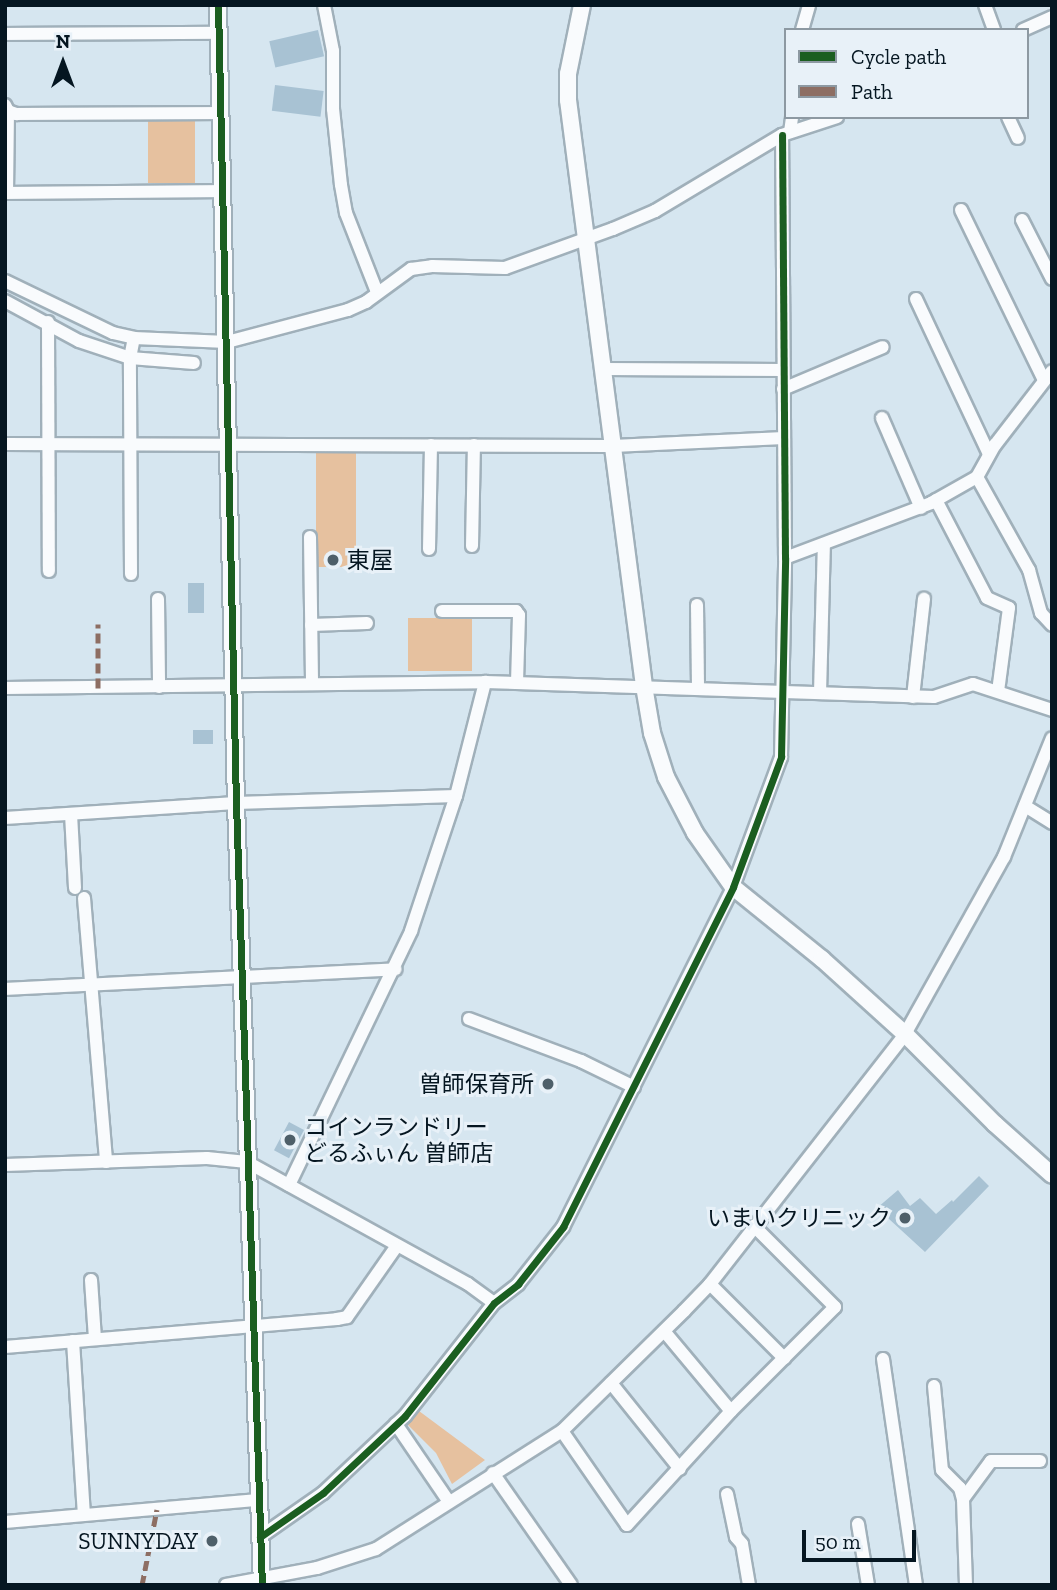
<!DOCTYPE html>
<meta charset="utf-8">
<style>
body{margin:0}
#map{position:relative;width:1057px;height:1590px;overflow:hidden;background:#d6e6f0;font-family:"Zilla Slab","Noto Sans JP",serif}
div>[style]{position:absolute}
[style*='--x']{left:calc(var(--x)*1px);top:calc(var(--y)*1px);width:calc(var(--w)*1px);rotate:calc(var(--a)*1deg)}
.green>*{inset:0;background:#e6c19f;transform-origin:0 0}
.building>*{inset:0;background:#a8c2d3;transform-origin:0 0}
.roads{filter:drop-shadow(2px 0 #a0b0ba) drop-shadow(-2px 0 #a0b0ba) drop-shadow(0 2px #a0b0ba) drop-shadow(0 -2px #a0b0ba)}
.minor>*{height:12px;margin:-6px;padding:0 6px;transform-origin:6px;border-radius:6px;background:#f9fbfd}
.tertiary>*{height:16px;margin:-8px;padding:0 8px;transform-origin:8px;border-radius:8px;background:#f9fbfd}
.quiet>*{height:5px;margin-top:-2.5px;transform-origin:0;background:repeating-linear-gradient(90deg,#8d6e63 0 10px,transparent 0 15px)}
.cycleway>*{height:7px;margin:-3.5px;padding:0 3.5px;transform-origin:3.5px;border-radius:3.5px;background:#1b5e20}
.dots>*{width:19px;height:19px;translate:-50% -50%;box-sizing:border-box;border:4px solid #e8f1f8;border-radius:50%}
span{translate:-50% -50%;white-space:nowrap;text-align:center;line-height:1.15;-webkit-text-stroke:6px #e8f1f8;paint-order:stroke}
.poi-label{font-size:23px;color:#051621}
.left{translate:0 -50%;text-align:left}
.right{translate:-100% -50%;text-align:right}
.frame{position:absolute;inset:0;border:7px solid #051621;pointer-events:none}
.legend{position:absolute;left:784px;top:28px;width:245px;height:91px;box-sizing:border-box;background:#e8f1f8;border:2px solid #8d99a2;margin:0;padding:9px 12px;list-style:none;font-size:21px;color:#051621}
.legend li{display:flex;align-items:center;gap:14px;height:35px}
.legend b{width:35px;border:2px solid #8d99a2}
.north{position:absolute;left:28px;top:28px;width:70px;height:70px;-webkit-text-stroke:5px #e8f1f8;paint-order:stroke;rotate:0deg;font-size:19px;font-weight:700;line-height:28px;text-align:center;color:#051621}
.north::after{content:'';display:block;margin:auto;width:24px;height:32px;background:#051621;clip-path:polygon(50% 0,100% 100%,50% 72%,0 100%)}
.scale{position:absolute;left:802px;top:1530px;width:114px;height:32px;box-sizing:border-box;border:4px solid #051621;border-top:0;padding-left:9px;font-size:21px;line-height:24px;white-space:nowrap;color:#051621;-webkit-text-stroke:5px #e8f1f8;paint-order:stroke}
</style>
<div id="map">
<div class="green">
<i style="left:148px;top:120px;width:47px;height:63px"></i>
<i style="left:316px;top:453px;width:40px;height:114px"></i>
<i style="left:472px;top:618px;width:53px;height:64px;rotate:90deg"></i>
<i style="clip-path:polygon(419px 1411px,485px 1460px,452px 1484px,436px 1453px,406px 1423px)"></i>
</div>
<div class="building">
<i style="left:318px;top:30px;width:27px;height:50px;rotate:77deg"></i>
<i style="left:275px;top:85px;width:49px;height:26px;rotate:7deg"></i>
<i style="left:204px;top:583px;width:30px;height:16px;rotate:90deg"></i>
<i style="left:213px;top:730px;width:14px;height:20px;rotate:90deg"></i>
<i style="left:289px;top:1122px;width:17px;height:32px;rotate:28deg"></i>
<i style="clip-path:polygon(979px 1176px,989px 1186px,925px 1252px,877px 1208px,898px 1190px,910px 1206px,920px 1198px,936px 1214px,952px 1200px,953px 1202px)"></i>
</div>
<div class="roads">
<div class="minor">
<i style="--x:324;--y:5;--w:47;--a:78.9"></i>
<i style="--x:333;--y:51;--w:58;--a:90"></i>
<i style="--x:333;--y:109;--w:76;--a:84"></i>
<i style="--x:341;--y:185;--w:28;--a:80"></i>
<i style="--x:346;--y:213;--w:85;--a:68.6"></i>
<i style="--x:985;--y:5;--w:27;--a:70"></i>
<i style="--x:802;--y:30;--w:26;--a:-74"></i>
<i style="--x:1023;--y:30;--w:32;--a:-24"></i>
<i style="--x:5;--y:34;--w:214;--a:-0.3"></i>
<i style="--x:5;--y:105;--w:7;--a:63"></i>
<i style="--x:8;--y:111;--w:82;--a:90.7"></i>
<i style="--x:7;--y:193;--w:216;--a:-0.5"></i>
<i style="--x:8;--y:111;--w:9;--a:21"></i>
<i style="--x:16;--y:114;--w:205;--a:-0.3"></i>
<i style="--x:1008;--y:117;--w:23;--a:65"></i>
<i style="--x:790;--y:132;--w:15;--a:-82"></i>
<i style="--x:961;--y:210;--w:189;--a:64"></i>
<i style="--x:1022;--y:220;--w:66;--a:63"></i>
<i style="--x:5;--y:281;--w:120;--a:25.7"></i>
<i style="--x:113;--y:333;--w:22;--a:13"></i>
<i style="--x:134;--y:338;--w:93;--a:2.5"></i>
<i style="--x:227;--y:342;--w:125;--a:-14.8"></i>
<i style="--x:348;--y:310;--w:20;--a:-24"></i>
<i style="--x:366;--y:302;--w:56;--a:-36.3"></i>
<i style="--x:411;--y:269;--w:21;--a:-8"></i>
<i style="--x:432;--y:266;--w:73;--a:1.6"></i>
<i style="--x:505;--y:268;--w:115;--a:-19.9"></i>
<i style="--x:613;--y:229;--w:46;--a:-23.2"></i>
<i style="--x:655;--y:211;--w:148;--a:-30.9"></i>
<i style="--x:782;--y:135;--w:58;--a:-18.1"></i>
<i style="--x:916;--y:299;--w:171;--a:64.8"></i>
<i style="--x:5;--y:301;--w:84;--a:28.4"></i>
<i style="--x:79;--y:341;--w:54;--a:18.4"></i>
<i style="--x:130;--y:358;--w:64;--a:4.5"></i>
<i style="--x:48;--y:322;--w:249;--a:89.8"></i>
<i style="--x:604;--y:369;--w:179;--a:0.3"></i>
<i style="--x:783;--y:389;--w:108;--a:-22.8"></i>
<i style="--x:882;--y:418;--w:98;--a:66.6"></i>
<i style="--x:5;--y:444;--w:608;--a:0.19"></i>
<i style="--x:613;--y:446;--w:171;--a:-2.7"></i>
<i style="--x:977;--y:477;--w:107;--a:60.8"></i>
<i style="--x:1029;--y:570;--w:45;--a:74.4"></i>
<i style="--x:1041;--y:613;--w:16;--a:47"></i>
<i style="--x:936;--y:500;--w:110;--a:62.5"></i>
<i style="--x:987;--y:598;--w:24;--a:24"></i>
<i style="--x:1009;--y:608;--w:84;--a:97.5"></i>
<i style="--x:310;--y:537;--w:146;--a:89.2"></i>
<i style="--x:472;--y:546;--w:101;--a:-88.9"></i>
<i style="--x:429;--y:549;--w:104;--a:-88.9"></i>
<i style="--x:785;--y:558;--w:156;--a:-20.6"></i>
<i style="--x:931;--y:503;--w:53;--a:-29.5"></i>
<i style="--x:977;--y:477;--w:37;--a:-61"></i>
<i style="--x:995;--y:445;--w:93;--a:-52.4"></i>
<i style="--x:131;--y:574;--w:216;--a:-90.3"></i>
<i style="--x:130;--y:358;--w:20;--a:-79"></i>
<i style="--x:158;--y:599;--w:88;--a:89.3"></i>
<i style="--x:697;--y:605;--w:84;--a:89.3"></i>
<i style="--x:442;--y:611;--w:74;--a:0"></i>
<i style="--x:516;--y:611;--w:5;--a:53"></i>
<i style="--x:519;--y:615;--w:68;--a:91.7"></i>
<i style="--x:311;--y:625;--w:56;--a:-2"></i>
<i style="--x:5;--y:688;--w:480;--a:-0.7"></i>
<i style="--x:485;--y:682;--w:449;--a:1.9"></i>
<i style="--x:934;--y:697;--w:41;--a:-18.4"></i>
<i style="--x:973;--y:684;--w:83;--a:18.2"></i>
<i style="--x:820;--y:693;--w:149;--a:-88.5"></i>
<i style="--x:913;--y:697;--w:99;--a:-83.6"></i>
<i style="--x:1025;--y:806;--w:32;--a:32"></i>
<i style="--x:71;--y:814;--w:74;--a:86.9"></i>
<i style="--x:5;--y:818;--w:231;--a:-3.7"></i>
<i style="--x:236;--y:803;--w:220;--a:-1.8"></i>
<i style="--x:84;--y:898;--w:265;--a:85.2"></i>
<i style="--x:5;--y:989;--w:391;--a:-2.9"></i>
<i style="--x:469;--y:1019;--w:120;--a:20.6"></i>
<i style="--x:581;--y:1061;--w:59;--a:26.1"></i>
<i style="--x:5;--y:1165;--w:202;--a:-2"></i>
<i style="--x:207;--y:1158;--w:40;--a:5.7"></i>
<i style="--x:247;--y:1162;--w:252;--a:28.9"></i>
<i style="--x:468;--y:1284;--w:32;--a:36"></i>
<i style="--x:289;--y:1185;--w:282;--a:-64.3"></i>
<i style="--x:411;--y:931;--w:142;--a:-71.6"></i>
<i style="--x:456;--y:796;--w:118;--a:-75.7"></i>
<i style="--x:91;--y:1280;--w:59;--a:86.1"></i>
<i style="--x:710;--y:1284;--w:105;--a:45"></i>
<i style="--x:664;--y:1331;--w:104;--a:50.1"></i>
<i style="--x:731;--y:1411;--w:147;--a:-45"></i>
<i style="--x:835;--y:1307;--w:115;--a:-135"></i>
<i style="--x:73;--y:1341;--w:174;--a:86.4"></i>
<i style="--x:5;--y:1347;--w:333;--a:-4.8"></i>
<i style="--x:337;--y:1319;--w:10;--a:-11"></i>
<i style="--x:347;--y:1317;--w:85;--a:-55"></i>
<i style="--x:883;--y:1359;--w:228;--a:81.7"></i>
<i style="--x:611;--y:1383;--w:110;--a:51.3"></i>
<i style="--x:934;--y:1386;--w:84;--a:84.6"></i>
<i style="--x:942;--y:1470;--w:25;--a:45"></i>
<i style="--x:960;--y:1488;--w:11;--a:75"></i>
<i style="--x:963;--y:1499;--w:86;--a:88"></i>
<i style="--x:396;--y:1424;--w:94;--a:55.8"></i>
<i style="--x:562;--y:1431;--w:114;--a:55.3"></i>
<i style="--x:627;--y:1525;--w:154;--a:-47.6"></i>
<i style="--x:493;--y:1473;--w:136;--a:55.1"></i>
<i style="--x:727;--y:1494;--w:44;--a:78.2"></i>
<i style="--x:736;--y:1537;--w:9;--a:49"></i>
<i style="--x:742;--y:1544;--w:42;--a:80.3"></i>
<i style="--x:963;--y:1499;--w:47;--a:-53.6"></i>
<i style="--x:991;--y:1461;--w:49;--a:0"></i>
<i style="--x:5;--y:1522;--w:254;--a:-5"></i>
<i style="--x:858;--y:1524;--w:62;--a:80.7"></i>
<i style="--x:260;--y:1537;--w:77;--a:-34.9"></i>
<i style="--x:323;--y:1493;--w:112;--a:-43.2"></i>
<i style="--x:405;--y:1416;--w:144;--a:-51.8"></i>
<i style="--x:494;--y:1303;--w:31;--a:-38"></i>
<i style="--x:518;--y:1284;--w:73;--a:-51.7"></i>
<i style="--x:563;--y:1227;--w:380;--a:-63.4"></i>
<i style="--x:733;--y:887;--w:139;--a:-69.7"></i>
<i style="--x:781;--y:757;--w:199;--a:-88.8"></i>
<i style="--x:785;--y:558;--w:423;--a:-90.4"></i>
<i style="--x:226;--y:1585;--w:93;--a:-10.6"></i>
<i style="--x:317;--y:1568;--w:62;--a:-17.9"></i>
<i style="--x:376;--y:1549;--w:220;--a:-32.4"></i>
<i style="--x:562;--y:1431;--w:171;--a:-44.5"></i>
<i style="--x:684;--y:1311;--w:37;--a:-46"></i>
<i style="--x:710;--y:1284;--w:317;--a:-52"></i>
<i style="--x:905;--y:1034;--w:203;--a:-60.8"></i>
<i style="--x:1004;--y:857;--w:128;--a:-68"></i>
</div>
<div class="tertiary">
<i style="--x:218;--y:5;--w:798;--a:88.71"></i>
<i style="--x:236;--y:803;--w:782;--a:88.1"></i>
<i style="--x:582;--y:5;--w:70;--a:101.5"></i>
<i style="--x:568;--y:74;--w:26;--a:90"></i>
<i style="--x:568;--y:100;--w:591;--a:82.61"></i>
<i style="--x:644;--y:686;--w:48;--a:80.3"></i>
<i style="--x:652;--y:733;--w:46;--a:72.3"></i>
<i style="--x:666;--y:777;--w:63;--a:62.6"></i>
<i style="--x:695;--y:833;--w:66;--a:54.9"></i>
<i style="--x:733;--y:887;--w:114;--a:39"></i>
<i style="--x:822;--y:959;--w:112;--a:42.1"></i>
<i style="--x:905;--y:1034;--w:127;--a:45"></i>
<i style="--x:995;--y:1124;--w:76;--a:41.8"></i>
</div>
</div>
<div class="quiet">
<i style="--x:98;--y:688;--w:64;--a:-90"></i>
<i style="--x:142;--y:1585;--w:77;--a:-78.8"></i>
</div>
<div class="cycleway">
<i style="--x:218;--y:5;--w:798;--a:88.71"></i>
<i style="--x:236;--y:803;--w:782;--a:88.1"></i>
<i style="--x:260;--y:1537;--w:77;--a:-34.9"></i>
<i style="--x:323;--y:1493;--w:112;--a:-43.2"></i>
<i style="--x:405;--y:1416;--w:144;--a:-51.8"></i>
<i style="--x:494;--y:1303;--w:31;--a:-38"></i>
<i style="--x:518;--y:1284;--w:73;--a:-51.7"></i>
<i style="--x:563;--y:1227;--w:380;--a:-63.4"></i>
<i style="--x:733;--y:887;--w:139;--a:-69.7"></i>
<i style="--x:781;--y:757;--w:199;--a:-88.8"></i>
<i style="--x:785;--y:558;--w:423;--a:-90.4"></i>
</div>
<div class="dots">
<i style="left:333px;top:560px;background:#4e5f69"></i>
<i style="left:548px;top:1084px;background:#4e5f69"></i>
<i style="left:290px;top:1140px;background:#4e5f69"></i>
<i style="left:905px;top:1218px;background:#4e5f69"></i>
<i style="left:212px;top:1541px;background:#4e5f69"></i>
</div>
<div class="poi-label">
<span class="left" style="left:347px;top:560px">東屋</span>
<span class="right" style="left:534px;top:1084px">曽師保育所</span>
<span class="left" style="left:304px;top:1140px">コインランドリー<br>どるふぃん 曽師店</span>
<span class="right" style="left:891px;top:1218px">いまいクリニック</span>
<span class="right" style="left:198px;top:1541px">SUNNYDAY</span>
</div>
<div class="frame"></div>
<ul class="legend">
<li><b style="height:9px;background:#1b5e20"></b>Cycle path</li>
<li><b style="height:9px;background:#8d6e63"></b>Path</li>
</ul>
<div class="north">N</div>
<div class="scale">50 m</div>
</div>
